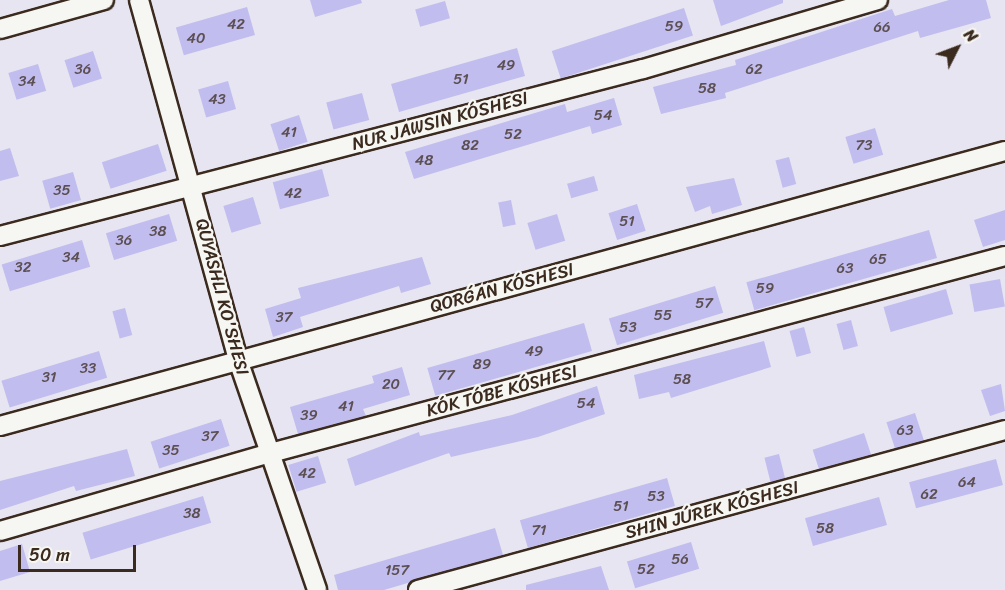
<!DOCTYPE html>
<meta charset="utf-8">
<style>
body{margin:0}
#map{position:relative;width:1005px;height:590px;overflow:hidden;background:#e6e5f1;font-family:Sriracha,sans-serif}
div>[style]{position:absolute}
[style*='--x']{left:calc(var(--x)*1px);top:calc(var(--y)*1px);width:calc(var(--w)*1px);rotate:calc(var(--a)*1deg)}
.building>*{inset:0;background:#c1bdef;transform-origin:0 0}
.roads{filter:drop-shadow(2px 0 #3b2a1e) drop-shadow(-2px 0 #3b2a1e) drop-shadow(0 2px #3b2a1e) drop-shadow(0 -2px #3b2a1e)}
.minor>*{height:18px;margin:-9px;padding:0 9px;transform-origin:9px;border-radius:9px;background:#f6f6f2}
span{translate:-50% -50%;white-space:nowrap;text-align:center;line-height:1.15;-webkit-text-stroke:4.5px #f6f6f2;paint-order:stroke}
.number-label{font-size:15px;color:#5c4f52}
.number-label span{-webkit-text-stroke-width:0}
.street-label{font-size:18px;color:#3b2a1e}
.north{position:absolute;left:927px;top:18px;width:60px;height:60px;-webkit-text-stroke:4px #f6f6f2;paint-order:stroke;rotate:48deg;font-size:16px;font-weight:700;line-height:24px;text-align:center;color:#3b2a1e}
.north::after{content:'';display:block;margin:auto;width:21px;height:27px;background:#3b2a1e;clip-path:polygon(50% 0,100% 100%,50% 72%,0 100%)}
.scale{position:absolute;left:18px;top:545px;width:118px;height:27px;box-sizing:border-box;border:3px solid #3b2a1e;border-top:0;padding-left:8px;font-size:18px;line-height:21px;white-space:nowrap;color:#3b2a1e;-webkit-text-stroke:4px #f6f6f2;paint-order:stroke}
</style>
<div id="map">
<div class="building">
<i style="clip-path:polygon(310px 0,361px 0,362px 3px,315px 17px)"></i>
<i style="clip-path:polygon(713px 0,783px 0,783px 3px,721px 26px)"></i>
<i style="clip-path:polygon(949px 0,986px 0,991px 18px,920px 38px,918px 31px,725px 93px,726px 98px,661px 114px,653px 87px,736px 65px,735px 60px,892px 9px,895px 16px)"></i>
<i style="left:445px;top:1px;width:18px;height:31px;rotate:74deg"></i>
<i style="left:247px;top:7px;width:29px;height:74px;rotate:74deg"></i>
<i style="left:684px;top:8px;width:29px;height:139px;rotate:72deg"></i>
<i style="left:517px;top:48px;width:29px;height:131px;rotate:74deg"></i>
<i style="left:93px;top:51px;width:29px;height:30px;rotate:72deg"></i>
<i style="left:38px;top:64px;width:28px;height:31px;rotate:73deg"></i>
<i style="left:228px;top:81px;width:29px;height:31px;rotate:74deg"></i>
<i style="left:362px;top:93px;width:28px;height:37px;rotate:75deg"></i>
<i style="clip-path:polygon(614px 98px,622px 125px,592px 134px,590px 126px,414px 179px,405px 152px,565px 104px,567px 112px)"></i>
<i style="left:299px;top:115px;width:28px;height:30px;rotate:72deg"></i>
<i style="left:875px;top:128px;width:28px;height:31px;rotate:73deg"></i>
<i style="left:158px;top:144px;width:28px;height:59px;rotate:72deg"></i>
<i style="clip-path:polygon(10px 148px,19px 176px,0 181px,0 151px)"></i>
<i style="left:789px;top:157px;width:28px;height:14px;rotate:75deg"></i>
<i style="left:322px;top:169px;width:28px;height:51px;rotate:75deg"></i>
<i style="left:73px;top:172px;width:29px;height:32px;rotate:74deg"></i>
<i style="left:594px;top:176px;width:15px;height:28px;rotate:74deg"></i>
<i style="clip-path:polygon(734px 178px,742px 205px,712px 214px,710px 206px,695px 212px,686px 187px)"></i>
<i style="left:253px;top:197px;width:28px;height:31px;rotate:73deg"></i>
<i style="left:511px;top:200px;width:25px;height:13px;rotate:79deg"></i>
<i style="left:637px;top:204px;width:28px;height:30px;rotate:72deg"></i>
<i style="clip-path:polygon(1005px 210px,1005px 240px,983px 247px,974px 220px)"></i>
<i style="left:169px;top:214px;width:28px;height:66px;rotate:73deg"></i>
<i style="left:557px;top:214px;width:28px;height:31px;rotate:73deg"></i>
<i style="left:929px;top:230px;width:29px;height:190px;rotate:74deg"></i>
<i style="left:82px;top:240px;width:28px;height:84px;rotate:73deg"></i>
<i style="clip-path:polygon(422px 257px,431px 284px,401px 293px,399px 286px,300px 317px,303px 327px,273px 337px,265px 309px,301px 298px,298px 288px)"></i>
<i style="left:1000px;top:279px;width:28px;height:31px;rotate:80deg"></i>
<i style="left:715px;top:286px;width:28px;height:111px;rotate:73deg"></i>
<i style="left:946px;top:289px;width:26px;height:65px;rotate:74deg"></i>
<i style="left:125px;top:308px;width:28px;height:13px;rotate:75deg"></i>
<i style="left:851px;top:320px;width:27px;height:15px;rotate:75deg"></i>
<i style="left:584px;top:323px;width:29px;height:163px;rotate:74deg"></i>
<i style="left:804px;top:327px;width:27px;height:15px;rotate:75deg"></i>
<i style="clip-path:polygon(764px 341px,771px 367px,671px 398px,669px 392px,639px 399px,634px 375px)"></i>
<i style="left:99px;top:351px;width:28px;height:102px;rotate:73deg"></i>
<i style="clip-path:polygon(402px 367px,410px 395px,363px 409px,366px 416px,298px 434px,290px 407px,374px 383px,372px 376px)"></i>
<i style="clip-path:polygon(1001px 384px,1005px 411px,990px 416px,981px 390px)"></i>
<i style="clip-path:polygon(597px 386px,605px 414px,538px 437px,451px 457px,449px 453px,355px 486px,347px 459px,419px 432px,420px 436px,512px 415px)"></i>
<i style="left:915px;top:413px;width:29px;height:30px;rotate:72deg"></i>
<i style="left:221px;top:419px;width:28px;height:74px;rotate:72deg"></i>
<i style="left:864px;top:433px;width:23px;height:54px;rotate:72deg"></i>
<i style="clip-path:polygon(127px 449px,135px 476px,76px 491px,74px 486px,0 510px,0 481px)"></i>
<i style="left:779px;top:454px;width:25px;height:15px;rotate:76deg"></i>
<i style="left:318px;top:456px;width:28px;height:31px;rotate:73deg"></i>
<i style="left:996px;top:459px;width:27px;height:90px;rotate:75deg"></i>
<i style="left:667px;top:478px;width:29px;height:153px;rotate:74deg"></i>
<i style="left:203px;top:496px;width:28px;height:126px;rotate:73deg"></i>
<i style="left:879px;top:497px;width:29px;height:77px;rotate:74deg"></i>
<i style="clip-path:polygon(495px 528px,503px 555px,384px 590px,338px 590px,334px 575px)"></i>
<i style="left:691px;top:542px;width:28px;height:67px;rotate:73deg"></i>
<i style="clip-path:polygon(22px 544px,30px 572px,0 581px,0 551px)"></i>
<i style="clip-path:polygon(601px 566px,609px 590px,526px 590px,526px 585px)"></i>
</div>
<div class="roads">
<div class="minor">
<i style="--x:139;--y:0;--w:373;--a:74.6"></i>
<i style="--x:238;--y:360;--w:243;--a:71"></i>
<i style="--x:0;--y:29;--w:108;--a:-15.6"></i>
<i style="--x:0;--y:236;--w:664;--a:-14.56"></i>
<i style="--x:643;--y:69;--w:245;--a:-16.4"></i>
<i style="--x:0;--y:426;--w:1042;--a:-15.3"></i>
<i style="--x:0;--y:531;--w:278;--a:-16.1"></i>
<i style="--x:267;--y:454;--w:764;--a:-15.02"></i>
<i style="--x:418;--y:590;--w:608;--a:-15.25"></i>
</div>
</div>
<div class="number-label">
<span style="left:236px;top:25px">42</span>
<span style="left:674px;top:27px">59</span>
<span style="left:882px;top:28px">66</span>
<span style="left:196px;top:39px">40</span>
<span style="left:506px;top:66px">49</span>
<span style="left:83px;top:70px">36</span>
<span style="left:754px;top:70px">62</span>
<span style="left:461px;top:80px">51</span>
<span style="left:27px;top:82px">34</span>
<span style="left:707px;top:89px">58</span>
<span style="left:217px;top:100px">43</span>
<span style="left:603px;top:116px">54</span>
<span style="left:289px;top:133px">41</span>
<span style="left:513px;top:135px">52</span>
<span style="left:470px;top:146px">82</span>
<span style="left:864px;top:146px">73</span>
<span style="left:424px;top:161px">48</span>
<span style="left:62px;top:191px">35</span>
<span style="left:293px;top:194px">42</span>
<span style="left:627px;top:222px">51</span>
<span style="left:158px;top:232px">38</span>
<span style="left:124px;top:241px">36</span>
<span style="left:71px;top:258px">34</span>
<span style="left:878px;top:260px">65</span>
<span style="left:23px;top:268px">32</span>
<span style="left:845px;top:269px">63</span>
<span style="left:765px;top:289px">59</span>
<span style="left:704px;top:304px">57</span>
<span style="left:663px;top:316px">55</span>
<span style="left:284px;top:318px">37</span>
<span style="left:628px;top:328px">53</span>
<span style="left:534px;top:352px">49</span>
<span style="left:482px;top:365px">89</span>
<span style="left:88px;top:369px">33</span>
<span style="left:446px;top:376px">77</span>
<span style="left:49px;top:378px">31</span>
<span style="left:682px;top:380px">58</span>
<span style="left:391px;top:385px">20</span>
<span style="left:586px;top:404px">54</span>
<span style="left:346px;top:407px">41</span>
<span style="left:309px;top:416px">39</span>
<span style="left:905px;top:431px">63</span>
<span style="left:210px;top:437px">37</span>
<span style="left:171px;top:451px">35</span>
<span style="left:307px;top:474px">42</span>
<span style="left:967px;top:483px">64</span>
<span style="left:929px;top:495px">62</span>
<span style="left:656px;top:497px">53</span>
<span style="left:621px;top:507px">51</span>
<span style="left:192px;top:514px">38</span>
<span style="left:825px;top:529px">58</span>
<span style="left:539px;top:531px">71</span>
<span style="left:680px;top:560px">56</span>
<span style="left:646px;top:570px">52</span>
<span style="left:397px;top:571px">157</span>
</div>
<div class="street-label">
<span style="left:440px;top:121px;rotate:-15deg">NUR JAWSIN KÓSHESI</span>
<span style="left:502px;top:288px;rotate:-15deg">QORǴAN KÓSHESI</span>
<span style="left:222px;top:297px;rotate:75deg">QUYASHLI KO'SHESI</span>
<span style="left:502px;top:391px;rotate:-15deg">KÓK TÓBE KÓSHESI</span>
<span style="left:712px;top:510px;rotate:-15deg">SHIN JÚREK KÓSHESI</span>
</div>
<div class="north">N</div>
<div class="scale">50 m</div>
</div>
